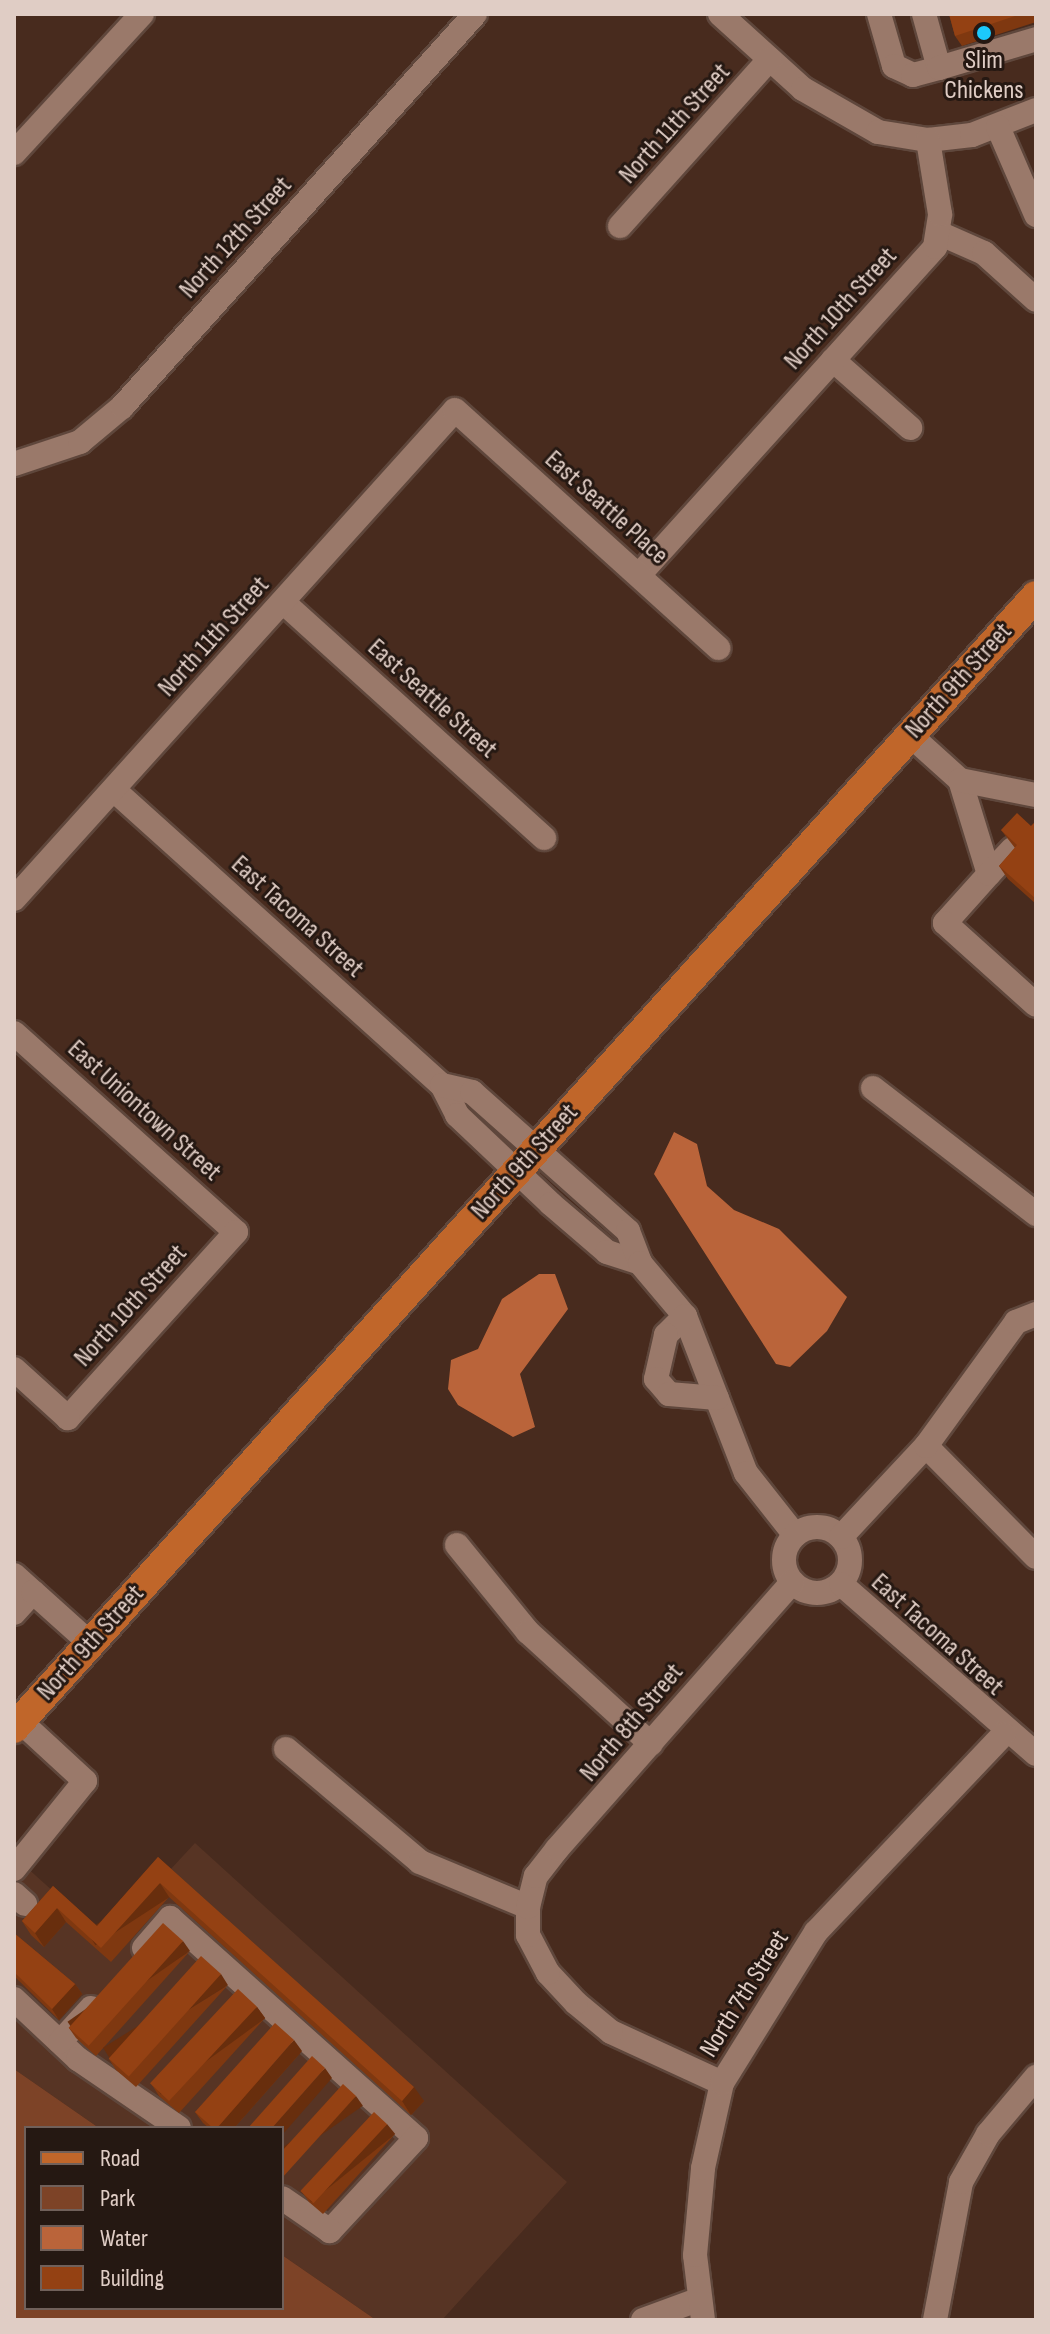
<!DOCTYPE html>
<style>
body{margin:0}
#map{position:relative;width:1050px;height:2334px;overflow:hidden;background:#482b1e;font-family:"Sofia Sans Condensed",sans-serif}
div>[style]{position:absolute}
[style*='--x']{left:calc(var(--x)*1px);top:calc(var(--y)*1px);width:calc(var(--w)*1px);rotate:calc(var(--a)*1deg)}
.built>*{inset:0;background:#573424}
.green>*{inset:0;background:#7d4327}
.water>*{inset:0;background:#ba643a}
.roads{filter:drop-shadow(2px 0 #5f473c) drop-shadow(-2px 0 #5f473c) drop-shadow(0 2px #5f473c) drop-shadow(0 -2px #5f473c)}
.minor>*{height:24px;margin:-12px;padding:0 12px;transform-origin:12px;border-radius:12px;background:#9a796a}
.minor>.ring{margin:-12px;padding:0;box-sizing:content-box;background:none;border:24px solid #9a796a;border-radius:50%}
.major>*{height:30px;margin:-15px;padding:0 15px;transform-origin:15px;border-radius:15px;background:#c0662a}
.wall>*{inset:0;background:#7f3810}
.shaded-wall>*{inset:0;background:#682e0d;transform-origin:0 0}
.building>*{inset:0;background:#944113;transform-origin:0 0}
.dots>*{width:22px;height:22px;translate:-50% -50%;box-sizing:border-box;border:4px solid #251812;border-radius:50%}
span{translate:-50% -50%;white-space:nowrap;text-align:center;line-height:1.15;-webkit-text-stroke:6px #251812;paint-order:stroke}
.poi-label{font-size:26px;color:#e0cdc5}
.street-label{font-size:26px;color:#e0cdc5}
.frame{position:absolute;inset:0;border:16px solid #e0cdc5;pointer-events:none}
.legend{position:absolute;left:24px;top:2126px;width:260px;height:184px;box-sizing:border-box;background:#251812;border:2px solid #70605a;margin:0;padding:10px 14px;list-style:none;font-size:24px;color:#e0cdc5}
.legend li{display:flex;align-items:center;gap:16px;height:40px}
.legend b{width:40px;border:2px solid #70605a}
</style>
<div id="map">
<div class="built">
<i style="clip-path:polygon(195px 1843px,567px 2182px,442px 2320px,376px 2320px,282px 2255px,282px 2128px,99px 2128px,14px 2069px,14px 1856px,106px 1939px)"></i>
</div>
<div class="green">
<i style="clip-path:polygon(14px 2069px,99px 2128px,26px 2128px,26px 2308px,282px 2308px,282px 2255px,376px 2320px,14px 2320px)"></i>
</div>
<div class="water">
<i style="clip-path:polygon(674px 1132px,697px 1144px,707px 1186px,734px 1210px,779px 1229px,847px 1297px,827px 1331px,790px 1367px,776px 1364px,654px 1174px)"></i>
<i style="clip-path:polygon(539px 1274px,555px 1274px,568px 1309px,520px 1374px,535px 1427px,513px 1437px,458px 1405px,448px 1389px,451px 1360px,478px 1349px,502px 1299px)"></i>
</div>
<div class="roads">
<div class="minor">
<i style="--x:720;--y:14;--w:112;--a:42.1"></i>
<i style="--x:803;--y:89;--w:86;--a:29.8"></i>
<i style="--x:878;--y:132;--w:51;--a:9.1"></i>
<i style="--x:928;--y:140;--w:44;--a:-6.5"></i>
<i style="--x:972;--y:135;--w:69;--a:-21.3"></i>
<i style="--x:879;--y:14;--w:54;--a:73.9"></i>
<i style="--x:894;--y:66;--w:21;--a:25"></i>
<i style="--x:913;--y:75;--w:27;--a:-15"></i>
<i style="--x:924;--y:14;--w:56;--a:74.5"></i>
<i style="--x:939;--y:68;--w:101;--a:-16.6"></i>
<i style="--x:998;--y:127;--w:96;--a:66.6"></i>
<i style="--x:14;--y:153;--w:189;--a:-47.4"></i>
<i style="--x:620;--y:226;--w:224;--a:-48.1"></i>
<i style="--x:941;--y:234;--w:47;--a:23.8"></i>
<i style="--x:984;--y:253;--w:70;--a:42.1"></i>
<i style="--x:833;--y:360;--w:103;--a:41.4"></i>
<i style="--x:14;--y:464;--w:70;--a:-18.4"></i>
<i style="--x:80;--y:442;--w:55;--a:-39.8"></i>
<i style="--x:122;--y:407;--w:528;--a:-48.07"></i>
<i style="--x:639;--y:575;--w:442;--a:-47.9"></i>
<i style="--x:935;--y:247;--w:33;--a:-81"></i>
<i style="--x:940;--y:214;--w:75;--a:-99.2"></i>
<i style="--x:283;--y:602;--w:352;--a:42.1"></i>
<i style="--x:910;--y:735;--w:67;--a:42"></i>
<i style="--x:960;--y:780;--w:98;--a:72.9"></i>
<i style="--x:989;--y:874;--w:66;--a:131.9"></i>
<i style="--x:945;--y:923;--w:122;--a:42"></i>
<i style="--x:960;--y:780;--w:77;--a:11.2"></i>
<i style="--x:114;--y:790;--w:441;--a:42"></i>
<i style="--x:442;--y:1085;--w:34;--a:63"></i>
<i style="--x:457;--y:1115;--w:129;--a:43.4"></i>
<i style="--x:551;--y:1204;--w:74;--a:40.6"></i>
<i style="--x:607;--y:1252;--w:35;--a:18"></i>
<i style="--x:989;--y:874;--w:34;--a:-47"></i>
<i style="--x:14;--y:899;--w:658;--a:-47.95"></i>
<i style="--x:455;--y:410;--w:355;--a:42.1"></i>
<i style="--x:14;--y:1033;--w:298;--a:41.9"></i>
<i style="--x:236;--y:1232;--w:251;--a:132.1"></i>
<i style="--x:68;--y:1418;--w:73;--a:-137.8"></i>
<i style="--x:442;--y:1085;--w:31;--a:13"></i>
<i style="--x:472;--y:1092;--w:209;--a:41.7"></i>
<i style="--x:628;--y:1231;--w:34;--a:69"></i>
<i style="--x:640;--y:1263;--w:70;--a:49.7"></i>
<i style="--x:685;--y:1316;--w:168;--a:68.8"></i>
<i style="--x:746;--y:1473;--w:79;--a:51.7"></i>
<i style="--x:873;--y:1088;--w:206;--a:37.7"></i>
<i style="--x:685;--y:1316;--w:27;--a:135"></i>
<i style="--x:666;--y:1335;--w:45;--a:102.8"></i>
<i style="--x:656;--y:1379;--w:20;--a:49"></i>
<i style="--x:669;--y:1394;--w:48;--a:4.8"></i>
<i style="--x:926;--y:1446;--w:156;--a:45.3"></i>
<i class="ring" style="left:784px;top:1527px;width:42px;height:42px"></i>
<i style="--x:841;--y:1537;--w:125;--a:-47"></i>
<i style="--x:926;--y:1446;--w:153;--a:-54"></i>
<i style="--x:1016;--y:1322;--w:22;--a:-22"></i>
<i style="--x:457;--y:1545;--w:112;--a:50.8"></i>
<i style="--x:528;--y:1632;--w:166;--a:42.3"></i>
<i style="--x:14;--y:1575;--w:25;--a:42"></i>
<i style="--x:841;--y:1584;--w:259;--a:41.1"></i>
<i style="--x:14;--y:1613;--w:28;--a:-48"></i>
<i style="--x:33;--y:1592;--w:78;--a:41.9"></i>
<i style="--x:286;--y:1749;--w:175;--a:40.1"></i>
<i style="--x:420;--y:1862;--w:117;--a:22.6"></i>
<i style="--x:14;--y:1869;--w:113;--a:-51.1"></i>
<i style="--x:85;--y:1781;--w:88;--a:-137.3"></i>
<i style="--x:14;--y:1894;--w:15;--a:42"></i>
<i style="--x:144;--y:1948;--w:40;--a:-49"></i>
<i style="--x:170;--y:1918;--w:330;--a:41.8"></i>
<i style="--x:416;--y:2138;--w:127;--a:132.8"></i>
<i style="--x:330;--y:2231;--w:58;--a:-145.5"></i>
<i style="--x:14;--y:1999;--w:88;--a:43.2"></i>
<i style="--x:78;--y:2059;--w:122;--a:34.3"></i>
<i style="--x:60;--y:2042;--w:46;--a:-47.6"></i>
<i style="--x:722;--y:2083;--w:122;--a:-155.3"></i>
<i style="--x:611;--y:2032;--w:45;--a:-140.4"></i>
<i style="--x:576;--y:2003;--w:41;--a:-133"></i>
<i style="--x:548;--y:1973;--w:43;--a:-117.8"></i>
<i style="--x:528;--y:1935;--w:28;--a:-90"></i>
<i style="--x:528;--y:1907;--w:32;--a:-76"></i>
<i style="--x:536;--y:1876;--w:34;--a:-52"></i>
<i style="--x:557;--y:1849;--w:356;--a:-48.6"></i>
<i style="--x:643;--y:2320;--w:55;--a:-20.1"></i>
<i style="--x:703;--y:2320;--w:65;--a:-97"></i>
<i style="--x:695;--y:2255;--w:87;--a:-84.7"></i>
<i style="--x:703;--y:2168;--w:87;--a:-77.4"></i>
<i style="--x:722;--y:2083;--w:178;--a:-58.1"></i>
<i style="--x:816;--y:1932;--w:273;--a:-46.5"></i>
<i style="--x:935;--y:2320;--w:140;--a:-79.3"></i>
<i style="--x:961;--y:2182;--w:55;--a:-60.6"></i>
<i style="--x:988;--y:2134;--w:75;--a:-49.9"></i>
</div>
<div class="major">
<i style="--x:14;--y:1728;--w:1525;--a:-47.92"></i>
</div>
</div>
<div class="wall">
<i style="clip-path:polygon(949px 14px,1036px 14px,1036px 22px,962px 46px,955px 36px)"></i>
<i style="clip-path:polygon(1036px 821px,1036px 904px,1008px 879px,999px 866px,1015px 848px,1001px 830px,1031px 826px)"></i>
<i style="clip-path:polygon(158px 1857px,424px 2101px,411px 2115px,169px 1897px,111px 1962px,66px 1922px,44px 1947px,31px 1935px,22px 1921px,53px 1886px,97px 1926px)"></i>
<i style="clip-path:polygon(14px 1933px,75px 1984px,82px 1994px,59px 2020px,14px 1976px)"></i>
<i style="clip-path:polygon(190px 1951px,96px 2056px,76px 2038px,69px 2028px)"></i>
<i style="clip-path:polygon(228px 1985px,136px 2087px,116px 2070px,109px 2059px)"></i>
<i style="clip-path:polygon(257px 2007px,265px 2018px,179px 2113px,159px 2096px,152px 2085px)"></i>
<i style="clip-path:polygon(302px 2051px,234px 2128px,209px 2128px,203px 2123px,195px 2112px)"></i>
<i style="clip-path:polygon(395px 2134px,323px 2214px,309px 2202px,302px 2192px)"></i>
</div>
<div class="shaded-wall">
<i style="left:160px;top:1883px;width:17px;height:88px;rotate:57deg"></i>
<i style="clip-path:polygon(57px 1908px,66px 1922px,44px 1947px,35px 1933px)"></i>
<i style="left:183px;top:1941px;width:12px;height:141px;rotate:55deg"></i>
<i style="left:221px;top:1974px;width:13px;height:139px;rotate:58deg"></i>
<i style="clip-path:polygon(75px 1984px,82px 1994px,59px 2020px,52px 2009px)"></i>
<i style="left:257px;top:2007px;width:14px;height:129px;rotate:54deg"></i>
<i style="clip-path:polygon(294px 2040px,302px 2051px,234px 2128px,217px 2128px)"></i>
<i style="clip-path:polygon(325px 2068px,332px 2078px,282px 2135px,282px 2128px,272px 2128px)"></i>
<i style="clip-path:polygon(414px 2087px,424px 2101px,411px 2115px,402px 2101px)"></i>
<i style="left:356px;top:2096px;width:12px;height:110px;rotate:55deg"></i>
<i style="left:387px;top:2124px;width:13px;height:108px;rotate:51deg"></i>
</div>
<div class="building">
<i style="clip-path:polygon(949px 14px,1021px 14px,955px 36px)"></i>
<i style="clip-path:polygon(1017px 813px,1031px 826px,1036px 821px,1036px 899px,999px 866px,1017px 845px,1001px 830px)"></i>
<i style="clip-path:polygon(158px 1857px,414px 2087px,402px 2101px,160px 1883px,101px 1948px,57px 1908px,35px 1933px,22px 1921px,53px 1886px,97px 1926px)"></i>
<i style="left:163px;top:1923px;width:27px;height:141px;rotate:42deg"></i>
<i style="clip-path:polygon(14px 1933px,75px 1984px,52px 2009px,14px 1972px)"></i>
<i style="left:201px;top:1956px;width:27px;height:138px;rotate:42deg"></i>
<i style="left:238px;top:1989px;width:26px;height:129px;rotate:43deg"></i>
<i style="clip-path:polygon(275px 2023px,294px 2040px,217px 2128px,213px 2128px,195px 2112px)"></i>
<i style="clip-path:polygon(312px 2056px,325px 2068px,272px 2128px,248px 2128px)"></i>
<i style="clip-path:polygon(343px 2084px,356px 2096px,282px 2178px,282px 2151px)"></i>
<i style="left:374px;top:2112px;width:18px;height:108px;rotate:43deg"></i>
</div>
<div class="dots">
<i style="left:984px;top:33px;background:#1cc9fc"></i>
</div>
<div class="poi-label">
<span style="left:984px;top:76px">Slim<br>Chickens</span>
</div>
<div class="street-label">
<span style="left:675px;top:124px;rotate:-48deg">North 11th Street</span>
<span style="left:236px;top:238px;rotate:-48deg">North 12th Street</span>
<span style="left:841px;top:309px;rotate:-48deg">North 10th Street</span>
<span style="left:606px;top:508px;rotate:42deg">East Seattle Place</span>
<span style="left:214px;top:637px;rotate:-48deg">North 11th Street</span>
<span style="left:959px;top:681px;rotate:-48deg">North 9th Street</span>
<span style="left:432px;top:699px;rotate:42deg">East Seattle Street</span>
<span style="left:297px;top:917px;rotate:42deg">East Tacoma Street</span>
<span style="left:144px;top:1111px;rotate:42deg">East Uniontown Street</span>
<span style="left:525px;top:1162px;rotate:-48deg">North 9th Street</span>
<span style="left:131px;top:1306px;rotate:-48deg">North 10th Street</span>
<span style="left:937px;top:1635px;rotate:42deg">East Tacoma Street</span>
<span style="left:91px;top:1643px;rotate:-48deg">North 9th Street</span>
<span style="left:632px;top:1723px;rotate:-50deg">North 8th Street</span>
<span style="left:745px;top:1994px;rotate:-58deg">North 7th Street</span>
</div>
<div class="frame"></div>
<ul class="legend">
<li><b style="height:10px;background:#c0662a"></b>Road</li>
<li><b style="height:22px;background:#7d4327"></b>Park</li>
<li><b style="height:22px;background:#ba643a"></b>Water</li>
<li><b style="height:22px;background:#944113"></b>Building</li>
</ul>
</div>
